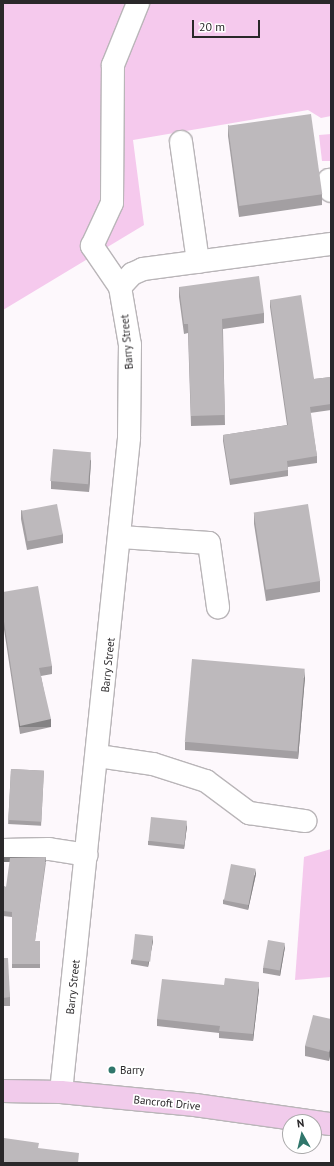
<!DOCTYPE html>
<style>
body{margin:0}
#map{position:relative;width:334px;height:1166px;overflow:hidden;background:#fdf8fc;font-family:"PT Sans",sans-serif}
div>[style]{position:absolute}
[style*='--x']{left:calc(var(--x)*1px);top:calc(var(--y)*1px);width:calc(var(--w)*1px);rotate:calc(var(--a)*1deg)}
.green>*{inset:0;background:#f5c9ed}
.roads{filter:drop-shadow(1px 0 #b9b5b8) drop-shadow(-1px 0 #b9b5b8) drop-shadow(0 1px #b9b5b8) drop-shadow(0 -1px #b9b5b8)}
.minor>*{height:22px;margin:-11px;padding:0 11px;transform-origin:11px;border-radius:11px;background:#fff}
.major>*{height:22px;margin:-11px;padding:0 11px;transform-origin:11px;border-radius:11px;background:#f1cbeb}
.wall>*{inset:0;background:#a39fa2;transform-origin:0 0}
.shaded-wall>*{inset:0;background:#848284;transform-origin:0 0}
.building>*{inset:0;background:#bdb9bc;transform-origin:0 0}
.dots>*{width:11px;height:11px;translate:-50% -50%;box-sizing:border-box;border:2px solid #fff;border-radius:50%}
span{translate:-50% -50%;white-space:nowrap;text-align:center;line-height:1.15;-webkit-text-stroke:3.5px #fff;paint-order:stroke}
.street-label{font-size:11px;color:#2a282a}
.poi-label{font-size:11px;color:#2a282a}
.left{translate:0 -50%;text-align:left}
.frame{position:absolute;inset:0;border:4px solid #2a282a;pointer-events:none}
.north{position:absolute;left:282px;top:1114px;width:40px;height:40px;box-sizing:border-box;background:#fff;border:1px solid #aaa9aa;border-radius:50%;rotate:352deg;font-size:11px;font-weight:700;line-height:16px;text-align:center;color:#2a282a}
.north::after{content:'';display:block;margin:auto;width:14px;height:18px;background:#30766b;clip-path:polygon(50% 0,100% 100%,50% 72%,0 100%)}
.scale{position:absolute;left:192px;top:20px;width:68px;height:18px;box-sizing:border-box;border:2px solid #2a282a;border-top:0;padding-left:5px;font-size:12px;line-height:14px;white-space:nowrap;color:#2a282a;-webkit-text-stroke:3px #fff;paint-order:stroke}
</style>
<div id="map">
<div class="green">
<i style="clip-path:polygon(3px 3px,331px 3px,331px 116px,321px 118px,308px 110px,133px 140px,144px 225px,3px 310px)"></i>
<i style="clip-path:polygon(331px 134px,331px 161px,322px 161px,319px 135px)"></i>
<i style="clip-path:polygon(331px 849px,331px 977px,295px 980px,304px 857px)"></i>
</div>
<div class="roads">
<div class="minor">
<i style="--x:181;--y:142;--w:121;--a:81.9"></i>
<i style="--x:329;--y:180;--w:11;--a:80"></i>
<i style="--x:120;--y:287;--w:18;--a:-47"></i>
<i style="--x:132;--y:274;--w:12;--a:-24"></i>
<i style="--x:143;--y:269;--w:190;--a:-7.6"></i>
<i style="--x:121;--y:537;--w:88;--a:3.9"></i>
<i style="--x:209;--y:543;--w:65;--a:82"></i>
<i style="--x:98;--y:756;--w:56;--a:8.3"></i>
<i style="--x:153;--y:764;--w:56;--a:17.8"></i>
<i style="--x:206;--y:781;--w:54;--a:36.7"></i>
<i style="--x:249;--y:813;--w:57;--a:8.1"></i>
<i style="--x:3;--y:850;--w:46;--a:-1.2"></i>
<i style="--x:49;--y:849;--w:38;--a:9"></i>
<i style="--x:61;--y:1092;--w:658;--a:-84.06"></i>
<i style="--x:129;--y:438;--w:93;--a:-89.4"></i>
<i style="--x:130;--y:345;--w:59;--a:-99.8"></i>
<i style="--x:120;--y:287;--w:50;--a:-124.3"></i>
<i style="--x:92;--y:246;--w:47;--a:-65.1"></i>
<i style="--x:112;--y:203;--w:138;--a:-89.6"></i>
<i style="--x:113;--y:65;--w:67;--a:-68"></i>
</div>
<div class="major">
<i style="--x:3;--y:1091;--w:58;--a:1"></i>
<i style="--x:61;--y:1092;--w:135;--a:5.5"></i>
<i style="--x:195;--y:1105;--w:137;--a:8"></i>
</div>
</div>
<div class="wall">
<i style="clip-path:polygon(228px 125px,322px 194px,322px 205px,239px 217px,228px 136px)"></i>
<i style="clip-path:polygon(179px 287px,264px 313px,264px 323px,223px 329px,225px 425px,191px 426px,188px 333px,184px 334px,179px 297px)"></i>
<i style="clip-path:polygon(270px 300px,314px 379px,331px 377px,331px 410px,310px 413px,317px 456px,317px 463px,288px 467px,288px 476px,230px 485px,223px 441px,223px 435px,287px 425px,270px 307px)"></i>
<i style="clip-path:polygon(91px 460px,89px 492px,51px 489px,51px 481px)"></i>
<i style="clip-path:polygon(21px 510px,63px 534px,63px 543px,27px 550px,21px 519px)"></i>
<i style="clip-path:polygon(254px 513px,320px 581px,320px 592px,266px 601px,254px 524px)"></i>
<i style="clip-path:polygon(3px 592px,52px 666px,52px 674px,41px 676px,51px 727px,20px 734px,3px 623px)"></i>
<i style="clip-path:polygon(305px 677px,298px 759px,185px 750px,185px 742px)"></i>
<i style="left:11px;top:769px;width:33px;height:55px;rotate:3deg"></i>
<i style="clip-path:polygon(187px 826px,184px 849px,148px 845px,148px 841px)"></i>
<i style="clip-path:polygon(46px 862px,35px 941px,40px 941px,40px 968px,12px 968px,12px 917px,3px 916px,3px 886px,6px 887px)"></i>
<i style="clip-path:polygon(256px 874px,248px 910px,223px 904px,223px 900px)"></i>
<i style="clip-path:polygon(153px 941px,148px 967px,131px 964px,131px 960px)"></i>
<i style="clip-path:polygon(285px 947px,280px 976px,263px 973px,263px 968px)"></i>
<i style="clip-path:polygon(3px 958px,10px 997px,10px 1006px,3px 1006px)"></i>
<i style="clip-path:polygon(259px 989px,253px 1041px,219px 1038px,219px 1033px,157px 1026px,157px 1019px)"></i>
<i style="clip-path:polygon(331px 1019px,329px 1061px,305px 1056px,305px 1046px)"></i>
</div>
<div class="shaded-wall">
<i style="clip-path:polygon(91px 452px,91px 460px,89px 492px,89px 483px)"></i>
<i style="clip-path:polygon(305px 668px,305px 677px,298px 759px,298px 751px)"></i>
<i style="left:51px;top:719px;width:8px;height:32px;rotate:90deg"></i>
<i style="clip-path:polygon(187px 821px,187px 826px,184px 849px,184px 845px)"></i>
<i style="left:46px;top:857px;width:5px;height:85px;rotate:90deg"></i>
<i style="clip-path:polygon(256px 869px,256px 874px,248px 910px,248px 905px)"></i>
<i style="clip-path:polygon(153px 936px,153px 941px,148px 967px,148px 963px)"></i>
<i style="clip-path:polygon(285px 943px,285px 947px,280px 976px,280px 971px)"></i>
<i style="clip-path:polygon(259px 982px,259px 989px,253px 1041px,253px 1034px)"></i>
<i style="clip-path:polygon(331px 1043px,331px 1052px,329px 1061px,329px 1052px)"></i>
</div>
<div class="building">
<i style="left:311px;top:114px;width:81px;height:84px;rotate:82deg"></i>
<i style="clip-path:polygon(259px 276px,264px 313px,222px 319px,225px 415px,191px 416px,188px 324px,184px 324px,179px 287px)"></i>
<i style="clip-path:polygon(301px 295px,314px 379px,331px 377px,331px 404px,310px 407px,317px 456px,287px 461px,288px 470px,230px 479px,223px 435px,288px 425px,270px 300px)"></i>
<i style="left:53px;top:449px;width:38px;height:32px;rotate:5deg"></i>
<i style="left:57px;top:504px;width:31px;height:36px;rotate:79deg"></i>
<i style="left:308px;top:504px;width:78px;height:55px;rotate:81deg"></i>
<i style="clip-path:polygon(38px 586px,52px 666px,39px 668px,51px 719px,20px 726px,3px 615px,3px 592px)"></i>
<i style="left:192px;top:659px;width:113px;height:83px;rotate:5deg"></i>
<i style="left:11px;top:769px;width:33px;height:51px;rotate:3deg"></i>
<i style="left:151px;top:817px;width:36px;height:24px;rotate:6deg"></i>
<i style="clip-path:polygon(46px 857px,35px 941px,40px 941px,40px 964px,12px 964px,12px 912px,3px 911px,3px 886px,6px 887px,10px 858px)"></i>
<i style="left:231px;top:864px;width:25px;height:37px;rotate:11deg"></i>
<i style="left:135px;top:934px;width:18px;height:26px;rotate:6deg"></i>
<i style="left:268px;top:940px;width:17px;height:28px;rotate:10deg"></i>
<i style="clip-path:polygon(3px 958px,8px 958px,10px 997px,3px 998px)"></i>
<i style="clip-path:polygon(225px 978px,259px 982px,253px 1034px,219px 1031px,220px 1026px,157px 1019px,162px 979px,224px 985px)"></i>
<i style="clip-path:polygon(313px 1015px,331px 1019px,331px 1043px,329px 1052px,305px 1046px)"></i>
<i style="clip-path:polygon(4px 1138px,39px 1143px,38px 1148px,79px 1153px,78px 1163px,3px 1163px,3px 1143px)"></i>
</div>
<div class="dots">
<i style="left:112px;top:1070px;background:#30766b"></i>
</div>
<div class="street-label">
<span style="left:127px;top:342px;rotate:-95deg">Barry Street</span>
<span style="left:108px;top:665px;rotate:-84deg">Barry Street</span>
<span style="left:73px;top:987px;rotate:-84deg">Barry Street</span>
<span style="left:167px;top:1103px;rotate:6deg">Bancroft Drive</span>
</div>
<div class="poi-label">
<span class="left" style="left:120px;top:1070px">Barry</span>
</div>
<div class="frame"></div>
<div class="north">N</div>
<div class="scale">20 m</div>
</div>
